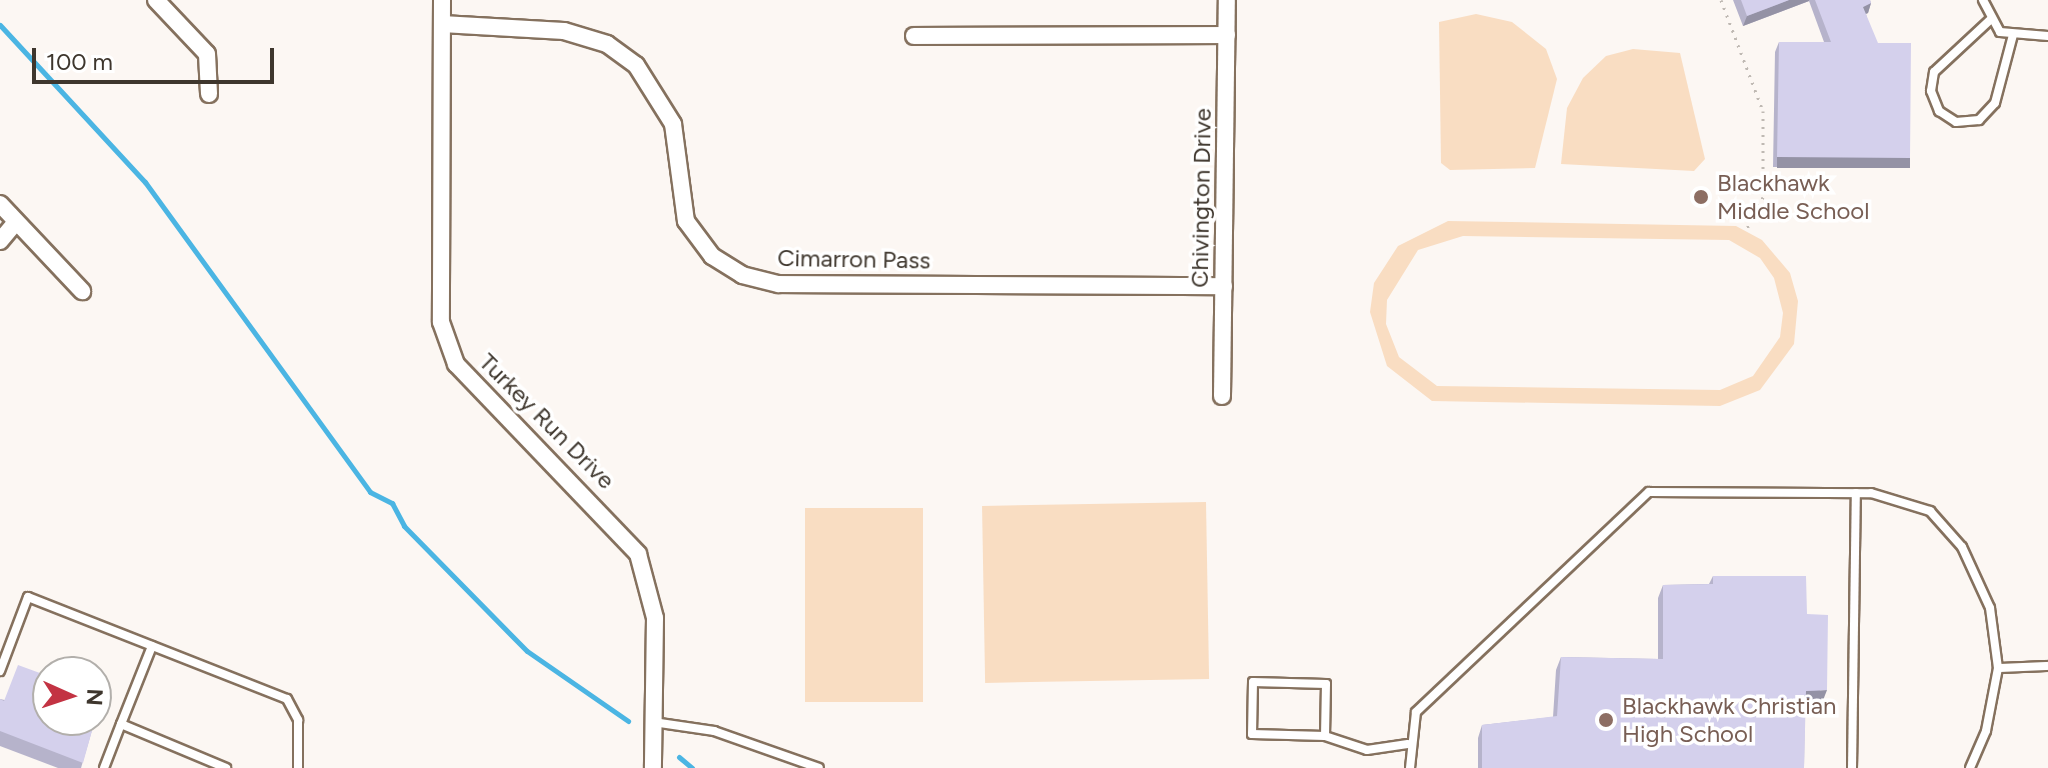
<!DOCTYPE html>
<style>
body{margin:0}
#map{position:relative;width:2048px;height:768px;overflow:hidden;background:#fcf7f3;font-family:Figtree,sans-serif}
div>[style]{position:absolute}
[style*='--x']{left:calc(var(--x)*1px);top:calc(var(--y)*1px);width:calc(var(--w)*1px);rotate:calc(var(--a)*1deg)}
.green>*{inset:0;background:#f9ddc2;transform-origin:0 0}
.stream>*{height:5px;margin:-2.5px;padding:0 2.5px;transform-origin:2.5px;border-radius:2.5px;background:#4bb5e3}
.path>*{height:3px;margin-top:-1.5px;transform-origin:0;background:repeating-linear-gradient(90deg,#bfb9b3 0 2px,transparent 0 8px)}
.roads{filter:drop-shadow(2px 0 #85715e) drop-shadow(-2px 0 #85715e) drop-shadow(0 2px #85715e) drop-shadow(0 -2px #85715e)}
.service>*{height:8px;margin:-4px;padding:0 4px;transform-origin:4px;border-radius:4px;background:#fff}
.minor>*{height:16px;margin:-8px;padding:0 8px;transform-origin:8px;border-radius:8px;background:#fff}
.wall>*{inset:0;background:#b6b3cb}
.shaded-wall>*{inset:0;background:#9492a5;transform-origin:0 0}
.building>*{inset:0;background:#d4d0ec}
.dots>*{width:22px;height:22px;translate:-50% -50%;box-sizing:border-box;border:4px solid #fff;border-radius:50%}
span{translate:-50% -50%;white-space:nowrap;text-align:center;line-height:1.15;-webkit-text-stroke:7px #fff;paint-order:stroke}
.education-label{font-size:24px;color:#785e54}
.left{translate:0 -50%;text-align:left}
.street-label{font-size:24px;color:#3e362d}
.north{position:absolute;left:32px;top:656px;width:80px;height:80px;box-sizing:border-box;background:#fff;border:2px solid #b2afab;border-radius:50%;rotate:93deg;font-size:22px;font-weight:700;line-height:32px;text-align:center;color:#3e362d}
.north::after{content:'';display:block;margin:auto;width:28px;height:36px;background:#c33343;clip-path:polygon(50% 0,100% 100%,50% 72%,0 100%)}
.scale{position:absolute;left:32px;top:48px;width:242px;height:36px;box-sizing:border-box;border:4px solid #3e362d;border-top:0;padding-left:10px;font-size:24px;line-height:28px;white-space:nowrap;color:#3e362d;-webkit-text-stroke:6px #fff;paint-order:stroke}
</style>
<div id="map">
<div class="green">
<i style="clip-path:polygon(1476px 14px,1512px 22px,1546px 49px,1557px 79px,1535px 168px,1450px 170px,1441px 163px,1439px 22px)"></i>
<i style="clip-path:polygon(1633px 49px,1680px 53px,1705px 159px,1694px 171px,1561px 164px,1567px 108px,1583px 78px,1606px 56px)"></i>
<i style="clip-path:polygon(evenodd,1448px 221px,1736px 226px,1762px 240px,1790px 273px,1798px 301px,1794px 344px,1760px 390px,1720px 406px,1432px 401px,1387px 366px,1370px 312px,1374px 283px,1398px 246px,1448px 221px,1463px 236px,1729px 240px,1760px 258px,1774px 278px,1783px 313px,1780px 337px,1753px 376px,1720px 390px,1437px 386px,1399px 357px,1386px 324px,1387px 300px,1418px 250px,1463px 236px)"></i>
<i style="left:1206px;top:502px;width:177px;height:224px;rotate:89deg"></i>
<i style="left:923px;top:508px;width:194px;height:118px;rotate:90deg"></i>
</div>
<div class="stream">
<i style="--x:0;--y:25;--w:214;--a:47.3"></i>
<i style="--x:145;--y:182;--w:383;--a:54"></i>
<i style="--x:370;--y:492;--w:25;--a:27"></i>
<i style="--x:392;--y:503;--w:26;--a:62"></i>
<i style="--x:404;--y:526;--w:175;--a:45.5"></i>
<i style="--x:527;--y:651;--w:123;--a:34.7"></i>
<i style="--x:679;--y:757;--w:17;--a:40"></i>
</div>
<div class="path">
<i style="--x:1721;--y:0;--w:119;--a:69.3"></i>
<i style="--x:1763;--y:111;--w:86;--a:90"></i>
<i style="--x:1763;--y:197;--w:37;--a:117"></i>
</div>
<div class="roads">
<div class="service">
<i style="--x:1983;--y:0;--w:36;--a:62"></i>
<i style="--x:2000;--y:32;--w:48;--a:4.8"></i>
<i style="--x:1990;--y:20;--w:76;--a:137.1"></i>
<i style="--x:1934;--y:72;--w:19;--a:99"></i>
<i style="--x:1931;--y:91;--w:22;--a:68"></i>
<i style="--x:1939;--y:111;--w:20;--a:33"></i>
<i style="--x:1956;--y:122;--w:23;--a:-5"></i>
<i style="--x:1979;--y:120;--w:23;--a:-47"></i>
<i style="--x:1995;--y:103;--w:70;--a:-75.2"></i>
<i style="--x:1998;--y:668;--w:50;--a:-2.3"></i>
<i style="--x:0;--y:671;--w:79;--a:-69.3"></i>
<i style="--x:28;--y:597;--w:278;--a:21.5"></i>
<i style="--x:287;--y:699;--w:24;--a:62"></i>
<i style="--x:298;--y:720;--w:48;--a:90"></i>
<i style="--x:653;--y:722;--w:62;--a:8.4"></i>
<i style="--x:714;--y:731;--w:111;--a:19.4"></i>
<i style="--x:121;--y:724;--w:84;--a:-68.3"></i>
<i style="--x:1325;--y:736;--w:52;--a:-88.9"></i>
<i style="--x:1326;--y:684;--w:73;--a:-178.4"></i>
<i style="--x:1253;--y:682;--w:52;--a:91.1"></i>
<i style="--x:1252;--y:734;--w:73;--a:1.6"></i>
<i style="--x:1325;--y:736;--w:44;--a:18.4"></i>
<i style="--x:1367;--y:750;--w:41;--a:-8.3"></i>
<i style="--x:104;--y:768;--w:47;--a:-68.9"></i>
<i style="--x:121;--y:724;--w:114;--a:22.7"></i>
<i style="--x:1410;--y:768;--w:56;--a:-83.9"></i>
<i style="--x:1416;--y:712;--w:320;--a:-43.4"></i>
<i style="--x:1649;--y:492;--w:222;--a:0.3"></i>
<i style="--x:1871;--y:493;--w:62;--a:17"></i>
<i style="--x:1930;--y:511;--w:48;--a:48.4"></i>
<i style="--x:1962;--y:547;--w:67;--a:65.3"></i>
<i style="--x:1990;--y:608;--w:61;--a:82.4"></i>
<i style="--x:1998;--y:668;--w:64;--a:100.8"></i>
<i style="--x:1986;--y:731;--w:40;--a:113.4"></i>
<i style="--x:1852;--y:768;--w:275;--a:-89.2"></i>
</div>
<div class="minor">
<i style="--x:156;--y:0;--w:74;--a:46.6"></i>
<i style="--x:207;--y:54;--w:40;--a:87.1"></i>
<i style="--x:442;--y:0;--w:322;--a:90.2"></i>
<i style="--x:441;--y:322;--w:45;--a:70.3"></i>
<i style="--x:456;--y:364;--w:263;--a:46.2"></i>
<i style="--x:638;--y:554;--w:66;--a:75.1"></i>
<i style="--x:655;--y:618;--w:150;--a:90.8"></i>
<i style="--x:442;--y:24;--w:122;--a:3.3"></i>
<i style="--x:564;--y:31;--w:45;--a:16.8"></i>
<i style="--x:607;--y:44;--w:36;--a:36"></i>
<i style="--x:636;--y:65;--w:70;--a:57.9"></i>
<i style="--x:673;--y:124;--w:98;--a:82.4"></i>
<i style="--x:686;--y:221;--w:44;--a:53.4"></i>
<i style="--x:712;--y:256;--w:36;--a:32"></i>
<i style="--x:742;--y:275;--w:38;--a:14"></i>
<i style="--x:779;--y:284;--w:445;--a:0.3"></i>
<i style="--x:914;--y:36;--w:313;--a:-0.2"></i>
<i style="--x:0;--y:204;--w:120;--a:46.7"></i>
<i style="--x:0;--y:241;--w:25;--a:-50"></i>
<i style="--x:1222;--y:396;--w:396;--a:-89.3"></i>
</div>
</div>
<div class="wall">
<i style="clip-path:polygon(1733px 0,1870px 0,1871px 3px,1868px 13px,1866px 14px,1907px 168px,1773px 167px,1775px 52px,1779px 42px,1824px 42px,1809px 1px,1743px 26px)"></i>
<i style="clip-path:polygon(1713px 576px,1807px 614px,1822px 703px,1805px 703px,1804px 768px,1478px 768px,1478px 738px,1482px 725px,1553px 717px,1556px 670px,1561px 657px,1658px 659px,1658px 598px,1663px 585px,1709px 584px)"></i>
<i style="clip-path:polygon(0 699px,95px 720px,81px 768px,58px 768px,0 746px)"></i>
</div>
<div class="shaded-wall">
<i style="clip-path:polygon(1789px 0,1809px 0,1809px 1px,1743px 26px,1747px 16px)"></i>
<i style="clip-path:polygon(1871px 3px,1868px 13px,1860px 16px,1863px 7px)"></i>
<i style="left:1777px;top:157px;width:133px;height:11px"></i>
<i style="clip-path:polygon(1827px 690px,1822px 703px,1801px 704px,1806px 691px)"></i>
</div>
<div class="building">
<i style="clip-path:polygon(1741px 0,1789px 0,1747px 16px)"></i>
<i style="clip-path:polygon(1815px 0,1870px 0,1871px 3px,1863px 7px,1878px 43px,1911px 43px,1910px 158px,1777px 157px,1779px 42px,1831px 42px)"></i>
<i style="clip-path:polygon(1713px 576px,1806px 576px,1807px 614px,1828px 615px,1827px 690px,1806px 691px,1804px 768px,1482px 768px,1482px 725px,1557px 716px,1561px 657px,1663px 659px,1663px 585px,1713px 584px)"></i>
<i style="clip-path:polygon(18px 665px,48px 676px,48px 720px,95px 720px,83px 763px,0 731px,0 699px,4px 701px)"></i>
<i style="clip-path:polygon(96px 694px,102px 697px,96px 717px)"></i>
</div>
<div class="dots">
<i style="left:1701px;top:197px;background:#8d6e63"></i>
<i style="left:1606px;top:720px;background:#8d6e63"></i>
</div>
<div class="education-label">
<span class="left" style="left:1717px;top:197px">Blackhawk<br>Middle School</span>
<span class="left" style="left:1622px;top:720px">Blackhawk Christian<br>High School</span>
</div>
<div class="street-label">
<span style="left:1201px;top:198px;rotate:-89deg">Chivington Drive</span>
<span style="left:854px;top:259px;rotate:1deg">Cimarron Pass</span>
<span style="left:547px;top:421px;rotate:45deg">Turkey Run Drive</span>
</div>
<div class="north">N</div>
<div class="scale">100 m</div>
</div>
